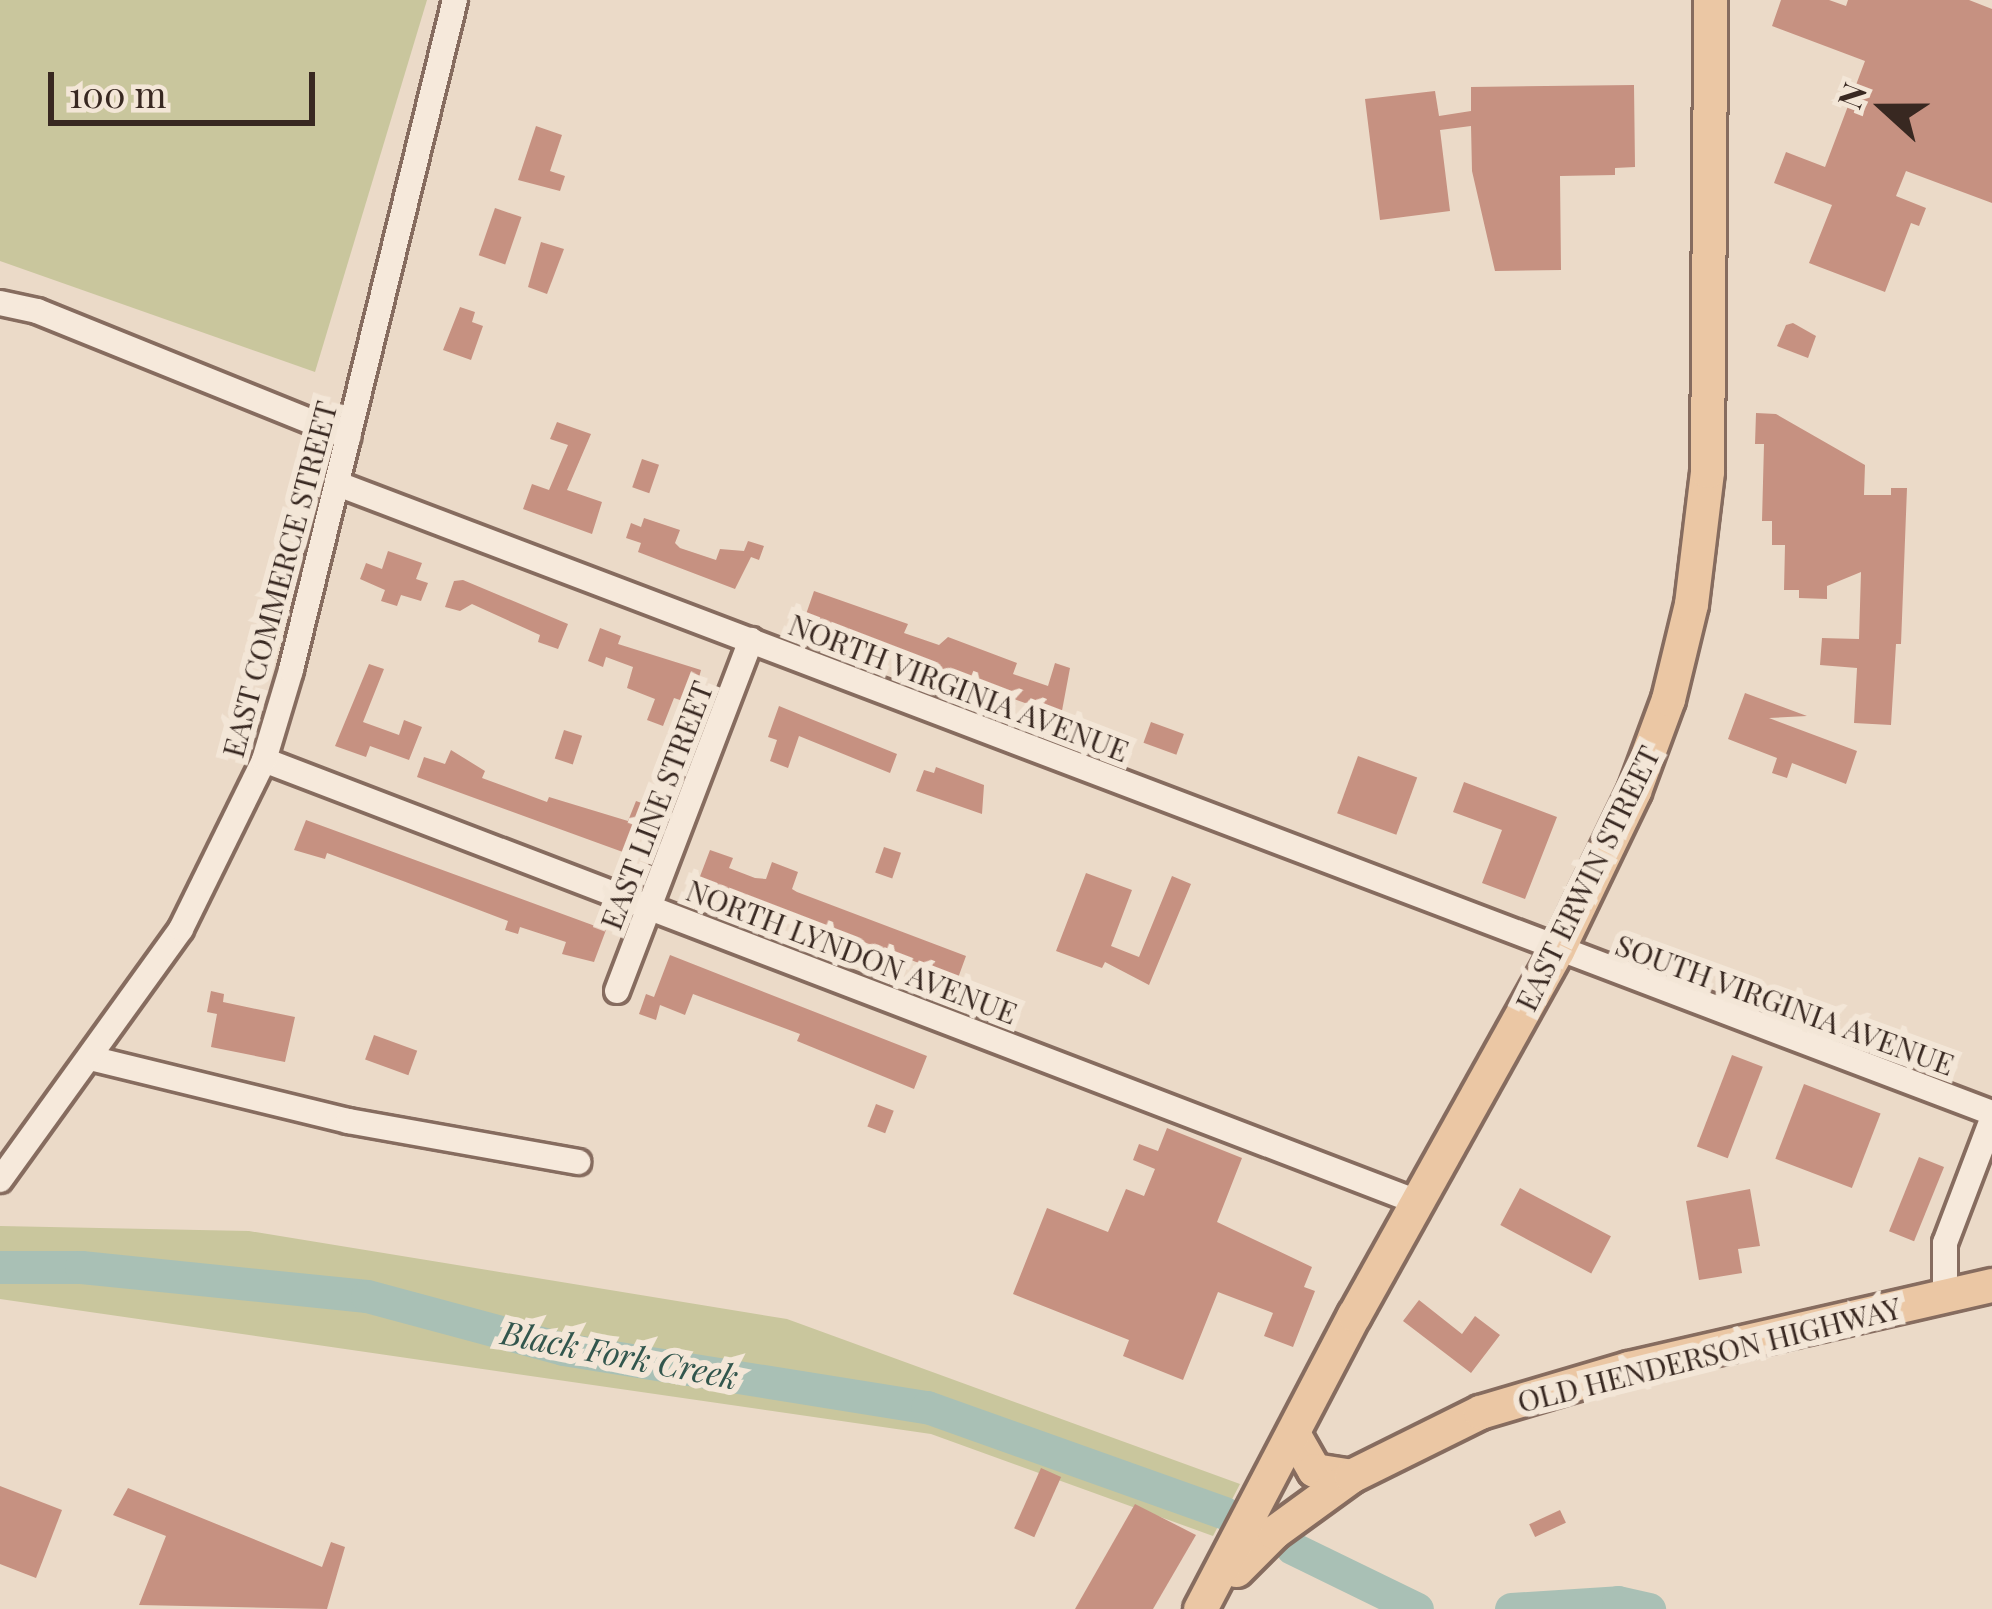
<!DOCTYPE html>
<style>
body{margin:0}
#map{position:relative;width:1992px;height:1609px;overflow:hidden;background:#ebdac8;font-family:"Playfair Display",serif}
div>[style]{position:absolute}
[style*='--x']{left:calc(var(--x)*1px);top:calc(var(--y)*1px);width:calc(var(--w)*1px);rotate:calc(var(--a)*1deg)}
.green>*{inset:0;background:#c9c69d}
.river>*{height:33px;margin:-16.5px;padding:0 16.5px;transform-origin:16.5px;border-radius:16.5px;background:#a9c0b5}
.building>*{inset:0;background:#c69181;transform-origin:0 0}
.roads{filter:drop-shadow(3px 0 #866c5f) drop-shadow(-3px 0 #866c5f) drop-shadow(0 3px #866c5f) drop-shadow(0 -3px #866c5f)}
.minor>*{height:24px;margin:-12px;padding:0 12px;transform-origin:12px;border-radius:12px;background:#f6e9db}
.major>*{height:33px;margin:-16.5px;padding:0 16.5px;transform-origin:16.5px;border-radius:16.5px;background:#ebc7a4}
span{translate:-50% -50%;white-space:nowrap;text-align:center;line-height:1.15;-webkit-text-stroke:12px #f3e6d7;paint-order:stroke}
.street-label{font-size:30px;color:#382821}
.water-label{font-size:33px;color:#32564d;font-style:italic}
.north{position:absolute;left:1824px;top:48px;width:120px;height:120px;-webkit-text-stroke:9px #f3e6d7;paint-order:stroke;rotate:291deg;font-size:33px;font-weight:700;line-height:48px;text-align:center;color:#382821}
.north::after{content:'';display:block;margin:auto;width:42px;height:54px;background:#382821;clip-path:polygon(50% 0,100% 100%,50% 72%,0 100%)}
.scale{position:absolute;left:48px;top:72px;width:267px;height:54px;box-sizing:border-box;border:6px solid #382821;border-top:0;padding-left:15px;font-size:36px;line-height:42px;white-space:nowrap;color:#382821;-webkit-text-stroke:9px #f3e6d7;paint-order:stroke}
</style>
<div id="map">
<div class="green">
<i style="clip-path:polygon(0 0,427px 0,315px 372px,0 261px)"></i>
<i style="clip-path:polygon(0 1226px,249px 1231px,787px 1319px,1240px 1484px,1213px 1536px,931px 1434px,0 1299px)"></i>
</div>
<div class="river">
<i style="--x:0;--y:1267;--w:81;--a:0"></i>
<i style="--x:81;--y:1267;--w:287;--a:5.8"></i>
<i style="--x:367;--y:1296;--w:203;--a:15.1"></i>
<i style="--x:563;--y:1349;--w:369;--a:9.1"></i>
<i style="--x:927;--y:1407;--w:316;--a:19.6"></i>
<i style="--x:1292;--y:1548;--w:139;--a:26"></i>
<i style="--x:1511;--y:1609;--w:107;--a:-3.7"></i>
<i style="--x:1618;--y:1602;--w:32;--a:13"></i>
</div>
<div class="building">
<i style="clip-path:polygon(1781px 0,1829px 0,1846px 6px,1848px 0,1969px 0,1992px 9px,1992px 203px,1906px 171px,1896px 196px,1926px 208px,1919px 226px,1911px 223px,1885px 292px,1809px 263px,1832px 205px,1774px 183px,1786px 152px,1825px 167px,1865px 61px,1772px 26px)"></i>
<i style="clip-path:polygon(1634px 85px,1635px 167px,1615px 168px,1615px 175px,1560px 176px,1561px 270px,1495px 271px,1472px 171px,1471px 126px,1440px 130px,1450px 211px,1380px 220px,1365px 99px,1435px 91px,1439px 116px,1471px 111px,1471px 87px)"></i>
<i style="clip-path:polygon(536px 126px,562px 135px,550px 171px,565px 176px,560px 191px,518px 180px)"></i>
<i style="left:495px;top:208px;width:28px;height:50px;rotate:19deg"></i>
<i style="clip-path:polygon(541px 242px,564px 249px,547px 294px,528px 287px)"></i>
<i style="clip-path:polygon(460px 307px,475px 312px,472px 322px,483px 326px,471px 360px,443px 350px)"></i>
<i style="clip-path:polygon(1793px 323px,1816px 336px,1808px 358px,1777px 346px,1786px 325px)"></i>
<i style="clip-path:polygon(1756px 413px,1776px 414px,1865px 465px,1864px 495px,1891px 495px,1891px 488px,1907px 488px,1901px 644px,1896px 644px,1891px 725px,1854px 723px,1857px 668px,1820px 665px,1822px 638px,1859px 639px,1861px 572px,1827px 586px,1827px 599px,1799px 598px,1799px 590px,1784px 590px,1785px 545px,1772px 545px,1772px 521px,1762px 521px,1764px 444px,1755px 444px)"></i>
<i style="clip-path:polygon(557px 422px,591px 434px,567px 490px,602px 502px,592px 534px,523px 509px,532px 484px,549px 490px,568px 445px,550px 439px)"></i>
<i style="left:642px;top:459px;width:18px;height:30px;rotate:19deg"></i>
<i style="clip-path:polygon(644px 518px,680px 530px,675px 543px,680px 548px,716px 560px,720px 549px,744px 551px,748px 541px,764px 546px,759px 560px,751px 557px,735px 589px,638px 552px,641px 543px,626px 538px,631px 523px,641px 527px)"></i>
<i style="clip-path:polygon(388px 551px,422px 563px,416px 579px,428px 583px,421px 601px,401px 595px,397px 606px,381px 601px,385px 590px,360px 579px,366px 563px,382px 569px)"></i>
<i style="clip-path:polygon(463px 580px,568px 624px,558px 649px,538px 642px,540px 635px,472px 604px,460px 611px,445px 607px,454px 581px)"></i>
<i style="clip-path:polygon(814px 591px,908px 624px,904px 633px,939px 645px,948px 637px,1017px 663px,1013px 674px,1048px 686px,1055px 663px,1070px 668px,1061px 716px,803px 623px)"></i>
<i style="clip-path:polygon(600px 628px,621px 636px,618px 644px,701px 670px,692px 704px,674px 698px,663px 726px,647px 720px,655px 699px,627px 688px,633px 667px,606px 657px,603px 667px,588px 661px)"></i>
<i style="clip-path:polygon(369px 664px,384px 669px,363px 722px,399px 735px,404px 720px,422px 727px,409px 760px,370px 746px,366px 757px,335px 746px)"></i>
<i style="clip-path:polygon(1745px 693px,1807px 716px,1769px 718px,1857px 751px,1846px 784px,1792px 763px,1787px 778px,1772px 773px,1777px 758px,1728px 739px)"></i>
<i style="clip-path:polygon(779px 706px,897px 754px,890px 773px,799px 736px,788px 768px,770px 761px,777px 740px,768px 737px)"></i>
<i style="left:1151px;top:722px;width:35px;height:22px;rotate:20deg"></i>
<i style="left:564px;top:730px;width:19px;height:30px;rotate:18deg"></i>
<i style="clip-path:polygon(451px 750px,485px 771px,482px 778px,547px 802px,549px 797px,628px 821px,636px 801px,650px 806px,631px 855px,417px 777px,424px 757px,445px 764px)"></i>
<i style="left:1358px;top:756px;width:63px;height:61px;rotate:20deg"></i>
<i style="clip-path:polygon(936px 767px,984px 785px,982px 814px,916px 791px,924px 770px,934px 773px)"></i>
<i style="clip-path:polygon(1464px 782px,1557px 817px,1525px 899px,1482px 883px,1502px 830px,1453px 812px)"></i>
<i style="clip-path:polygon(306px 820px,606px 930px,594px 962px,562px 954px,566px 942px,520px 927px,518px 934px,505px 930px,508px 921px,403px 881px,327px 853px,325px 859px,294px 850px)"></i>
<i style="left:884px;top:847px;width:18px;height:27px;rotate:19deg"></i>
<i style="clip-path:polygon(710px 850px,733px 858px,729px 868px,755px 878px,766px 879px,772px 862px,798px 872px,792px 889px,797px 892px,966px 956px,958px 978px,699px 879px)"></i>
<i style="clip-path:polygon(1086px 873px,1132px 890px,1111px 946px,1139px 957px,1172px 876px,1191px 884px,1149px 985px,1105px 962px,1102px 968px,1056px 951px)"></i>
<i style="clip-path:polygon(670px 955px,927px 1056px,914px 1089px,797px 1041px,800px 1034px,693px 994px,685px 1015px,660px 1005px,656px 1020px,639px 1014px,646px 994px,654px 997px)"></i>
<i style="clip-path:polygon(211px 991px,224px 994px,223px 1002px,295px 1017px,285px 1062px,211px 1047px,217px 1014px,207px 1012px)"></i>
<i style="left:374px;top:1035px;width:46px;height:26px;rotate:20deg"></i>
<i style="left:1732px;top:1055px;width:33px;height:98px;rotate:21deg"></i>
<i style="left:1804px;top:1084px;width:82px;height:80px;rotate:21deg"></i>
<i style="left:876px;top:1104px;width:19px;height:24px;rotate:21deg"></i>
<i style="clip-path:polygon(1167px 1128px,1242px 1158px,1217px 1222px,1312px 1267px,1304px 1287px,1315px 1291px,1293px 1347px,1264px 1336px,1273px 1313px,1218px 1292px,1183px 1380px,1123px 1356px,1129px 1340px,1013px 1294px,1047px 1208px,1108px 1232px,1126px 1189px,1144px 1196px,1155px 1169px,1133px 1160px,1139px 1144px,1158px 1151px)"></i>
<i style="left:1919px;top:1157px;width:27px;height:80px;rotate:22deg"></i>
<i style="left:1520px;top:1188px;width:103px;height:42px;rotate:28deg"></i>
<i style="clip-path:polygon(1750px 1189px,1760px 1246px,1738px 1249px,1742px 1273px,1699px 1280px,1686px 1201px)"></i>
<i style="clip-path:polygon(1419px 1300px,1462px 1334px,1475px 1316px,1500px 1335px,1471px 1373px,1403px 1321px)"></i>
<i style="left:1041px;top:1468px;width:22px;height:66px;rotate:24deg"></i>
<i style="clip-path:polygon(0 1486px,62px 1510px,36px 1578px,0 1564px)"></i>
<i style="clip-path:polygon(128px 1488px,322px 1567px,331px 1542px,345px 1547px,327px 1609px,139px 1605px,166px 1536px,113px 1515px)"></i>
<i style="clip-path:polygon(1135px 1504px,1196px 1535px,1153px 1609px,1075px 1609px)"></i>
<i style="left:1560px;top:1510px;width:14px;height:34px;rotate:65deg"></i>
</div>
<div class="roads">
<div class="minor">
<i style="--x:0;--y:303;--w:38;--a:12"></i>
<i style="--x:37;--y:311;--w:336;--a:22"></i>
<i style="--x:338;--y:484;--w:1770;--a:20.82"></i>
<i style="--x:264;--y:760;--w:1235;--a:20.97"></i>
<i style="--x:617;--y:991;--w:376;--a:-69.1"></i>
<i style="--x:90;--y:1058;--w:266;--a:13.7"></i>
<i style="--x:348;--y:1121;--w:234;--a:10.1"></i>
<i style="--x:0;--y:1180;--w:309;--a:-54.2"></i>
<i style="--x:181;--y:929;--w:188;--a:-63.8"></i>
<i style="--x:264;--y:760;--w:94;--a:-73.3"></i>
<i style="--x:291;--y:670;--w:690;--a:-76.25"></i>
<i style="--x:1945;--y:1296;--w:53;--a:-90"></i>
<i style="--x:1945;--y:1243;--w:133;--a:-69.2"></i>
</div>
<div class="major">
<i style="--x:1294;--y:1435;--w:40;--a:60.3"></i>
<i style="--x:1314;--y:1470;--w:37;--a:9"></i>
<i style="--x:1236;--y:1570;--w:54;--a:-45"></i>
<i style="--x:1274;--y:1532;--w:95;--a:-36"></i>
<i style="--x:1351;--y:1476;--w:144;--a:-26.4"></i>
<i style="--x:1480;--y:1412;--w:155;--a:-16.5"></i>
<i style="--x:1629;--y:1368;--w:372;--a:-12.9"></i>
<i style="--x:1200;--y:1609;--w:332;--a:-62.4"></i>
<i style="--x:1354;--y:1315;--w:417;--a:-60.9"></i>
<i style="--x:1557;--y:951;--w:178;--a:-64.3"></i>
<i style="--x:1634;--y:791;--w:98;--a:-69.7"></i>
<i style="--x:1668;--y:699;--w:98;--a:-76.4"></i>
<i style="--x:1691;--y:604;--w:134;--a:-83.1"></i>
<i style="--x:1707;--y:471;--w:471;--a:-89.6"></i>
</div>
</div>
<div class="street-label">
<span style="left:279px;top:579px;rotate:-75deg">EAST COMMERCE STREET</span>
<span style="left:959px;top:687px;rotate:21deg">NORTH VIRGINIA AVENUE</span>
<span style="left:656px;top:805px;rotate:-69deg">EAST LINE STREET</span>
<span style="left:1587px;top:878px;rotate:-64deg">EAST ERWIN STREET</span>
<span style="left:852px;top:951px;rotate:21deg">NORTH LYNDON AVENUE</span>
<span style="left:1785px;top:1004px;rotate:20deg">SOUTH VIRGINIA AVENUE</span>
<span style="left:1709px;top:1354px;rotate:-14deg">OLD HENDERSON HIGHWAY</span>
</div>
<div class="water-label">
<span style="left:620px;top:1354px;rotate:11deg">Black Fork Creek</span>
</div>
<div class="north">N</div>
<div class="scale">100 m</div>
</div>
